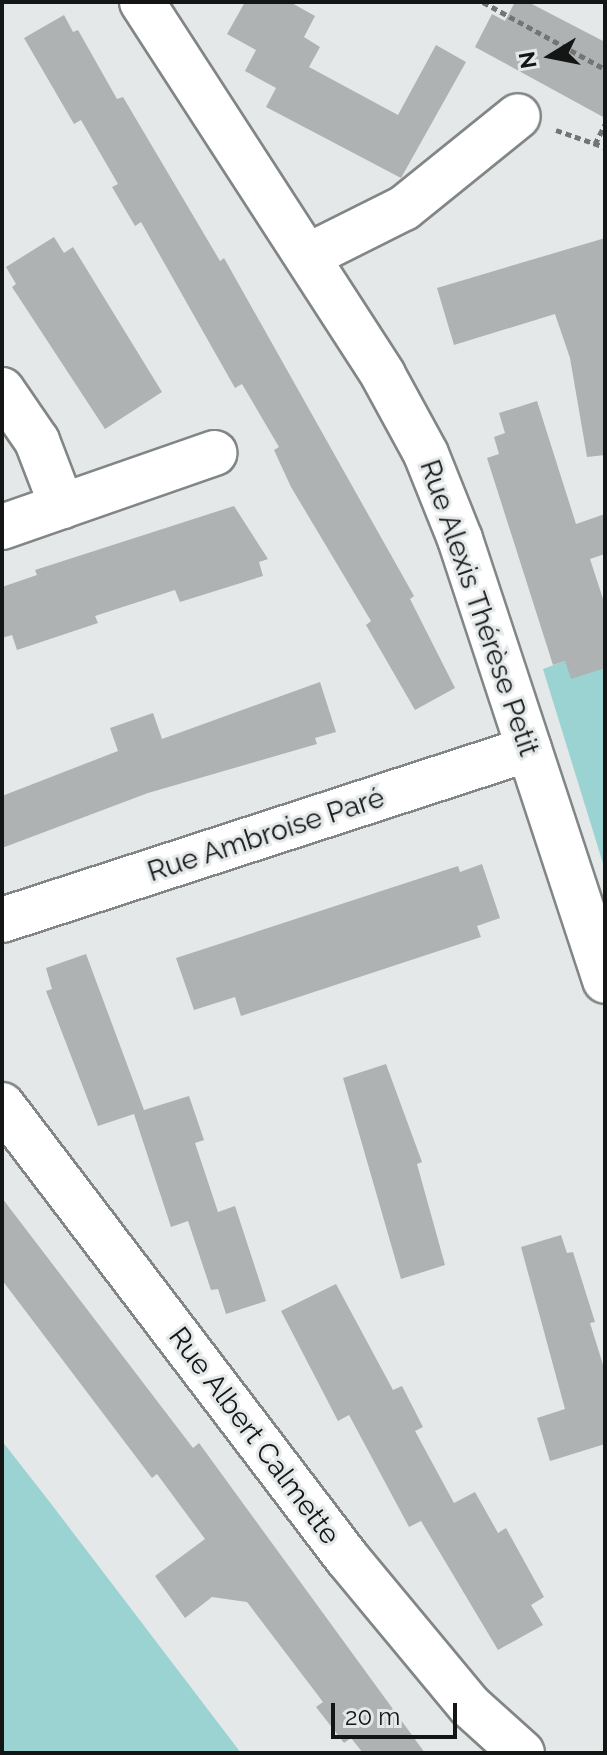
<!DOCTYPE html>
<meta charset="utf-8">
<style>
body{margin:0}
#map{position:relative;width:607px;height:1755px;overflow:hidden;background:#e4e8e8;font-family:Raleway,sans-serif}
div>[style]{position:absolute}
[style*='--x']{left:calc(var(--x)*1px);top:calc(var(--y)*1px);width:calc(var(--w)*1px);rotate:calc(var(--a)*1deg)}
.green>*{inset:0;background:#9ad3d2}
.building>*{inset:0;background:#aeb2b2}
.path>*{height:5px;margin-top:-2.5px;transform-origin:0;background:repeating-linear-gradient(90deg,#737575 0 6px,transparent 0 10px)}
.roads{filter:drop-shadow(2px 0 #828686) drop-shadow(-2px 0 #828686) drop-shadow(0 2px #828686) drop-shadow(0 -2px #828686)}
.street>*{height:44px;margin:-22px;padding:0 22px;transform-origin:22px;border-radius:22px;background:#fff}
span{translate:-50% -50%;white-space:nowrap;text-align:center;line-height:1.15;-webkit-text-stroke:6px #e4e8e8;paint-order:stroke}
.street-label{font-size:28px;color:#141616}
.frame{position:absolute;inset:0;border:4px solid #141616;pointer-events:none}
.north{position:absolute;left:511px;top:16px;width:80px;height:80px;-webkit-text-stroke:6px #e4e8e8;paint-order:stroke;rotate:260deg;font-size:22px;font-weight:700;line-height:32px;text-align:center;color:#141616}
.north::after{content:'';display:block;margin:auto;width:28px;height:36px;background:#141616;clip-path:polygon(50% 0,100% 100%,50% 72%,0 100%)}
.scale{position:absolute;left:331px;top:1703px;width:126px;height:36px;box-sizing:border-box;border:4px solid #141616;border-top:0;padding-left:10px;font-size:24px;line-height:28px;white-space:nowrap;color:#141616;-webkit-text-stroke:6px #e4e8e8;paint-order:stroke}
</style>
<div id="map">
<div class="green">
<i style="clip-path:polygon(565px 661px,605px 668px,605px 870px,543px 669px)"></i>
<i style="clip-path:polygon(2px 1441px,52px 1505px,241px 1753px,2px 1753px)"></i>
</div>
<div class="building">
<i style="clip-path:polygon(245px 2px,290px 2px,315px 16px,304px 37px,320px 47px,309px 67px,398px 115px,436px 45px,466px 62px,401px 178px,266px 107px,276px 88px,245px 71px,256px 50px,227px 34px)"></i>
<i style="clip-path:polygon(515px 2px,528px 2px,605px 42px,605px 118px,475px 47px,492px 14px,505px 21px)"></i>
<i style="clip-path:polygon(64px 15px,73px 32px,78px 30px,117px 99px,123px 97px,220px 261px,224px 258px,414px 596px,410px 599px,455px 688px,415px 710px,366px 625px,371px 621px,291px 487px,274px 450px,279px 447px,242px 384px,235px 388px,141px 222px,135px 226px,112px 187px,118px 184px,81px 120px,74px 124px,24px 38px)"></i>
<i style="clip-path:polygon(54px 237px,64px 253px,73px 247px,162px 392px,105px 429px,12px 287px,16px 284px,6px 267px)"></i>
<i style="clip-path:polygon(605px 238px,605px 455px,587px 457px,570px 358px,555px 314px,454px 345px,437px 288px)"></i>
<i style="clip-path:polygon(537px 401px,576px 524px,605px 514px,605px 554px,590px 559px,605px 605px,605px 668px,571px 679px,565px 661px,553px 665px,487px 458px,499px 454px,494px 437px,505px 433px,499px 413px)"></i>
<i style="clip-path:polygon(234px 506px,268px 559px,259px 562px,263px 576px,180px 602px,175px 590px,95px 616px,98px 623px,17px 650px,12px 635px,2px 638px,2px 587px,37px 575px,35px 570px)"></i>
<i style="clip-path:polygon(320px 682px,336px 732px,315px 738px,317px 744px,148px 793px,2px 848px,2px 796px,118px 751px,110px 728px,153px 713px,162px 739px)"></i>
<i style="clip-path:polygon(482px 864px,500px 918px,477px 926px,481px 937px,241px 1016px,235px 997px,194px 1010px,176px 958px,458px 866px,460px 872px)"></i>
<i style="clip-path:polygon(86px 954px,144px 1110px,189px 1096px,204px 1140px,195px 1143px,218px 1212px,235px 1206px,266px 1301px,226px 1314px,218px 1289px,211px 1290px,188px 1221px,171px 1227px,134px 1114px,98px 1126px,46px 991px,52px 989px,46px 968px)"></i>
<i style="clip-path:polygon(386px 1064px,422px 1162px,417px 1164px,445px 1265px,401px 1279px,343px 1078px)"></i>
<i style="clip-path:polygon(2px 1198px,193px 1448px,199px 1443px,425px 1753px,363px 1753px,351px 1738px,344px 1743px,316px 1707px,323px 1702px,247px 1602px,212px 1597px,185px 1618px,155px 1576px,205px 1539px,157px 1474px,152px 1478px,2px 1280px)"></i>
<i style="clip-path:polygon(561px 1235px,567px 1253px,573px 1252px,595px 1322px,590px 1323px,605px 1371px,605px 1444px,550px 1461px,537px 1418px,565px 1409px,521px 1247px)"></i>
<i style="clip-path:polygon(336px 1284px,393px 1390px,402px 1386px,423px 1427px,415px 1431px,454px 1503px,475px 1492px,498px 1533px,506px 1528px,544px 1597px,531px 1605px,543px 1625px,498px 1650px,421px 1521px,409px 1527px,349px 1415px,338px 1421px,281px 1311px)"></i>
</div>
<div class="path">
<i style="--x:483;--y:2;--w:139;--a:28.8"></i>
<i style="--x:556;--y:130;--w:52;--a:19.1"></i>
<i style="--x:595;--y:144;--w:22;--a:-63"></i>
</div>
<div class="roads">
<div class="street">
<i style="--x:142;--y:2;--w:444;--a:57.1"></i>
<i style="--x:383;--y:375;--w:90;--a:61.4"></i>
<i style="--x:426;--y:454;--w:92;--a:68.2"></i>
<i style="--x:460;--y:539;--w:465;--a:71.8"></i>
<i style="--x:308;--y:256;--w:107;--a:-26.6"></i>
<i style="--x:404;--y:208;--w:146;--a:-38.9"></i>
<i style="--x:2;--y:390;--w:62;--a:55.5"></i>
<i style="--x:37;--y:441;--w:70;--a:69"></i>
<i style="--x:2;--y:527;--w:225;--a:-19.2"></i>
<i style="--x:2;--y:920;--w:554;--a:-17.98"></i>
<i style="--x:2;--y:1105;--w:569;--a:52.71"></i>
<i style="--x:347;--y:1558;--w:192;--a:50.3"></i>
<i style="--x:470;--y:1706;--w:70;--a:42.1"></i>
</div>
</div>
<div class="street-label">
<span style="left:479px;top:608px;rotate:71deg">Rue Alexis Thérèse Petit</span>
<span style="left:266px;top:835px;rotate:-18deg">Rue Ambroise Paré</span>
<span style="left:254px;top:1436px;rotate:53deg">Rue Albert Calmette</span>
</div>
<div class="frame"></div>
<div class="north">N</div>
<div class="scale">20 m</div>
</div>
